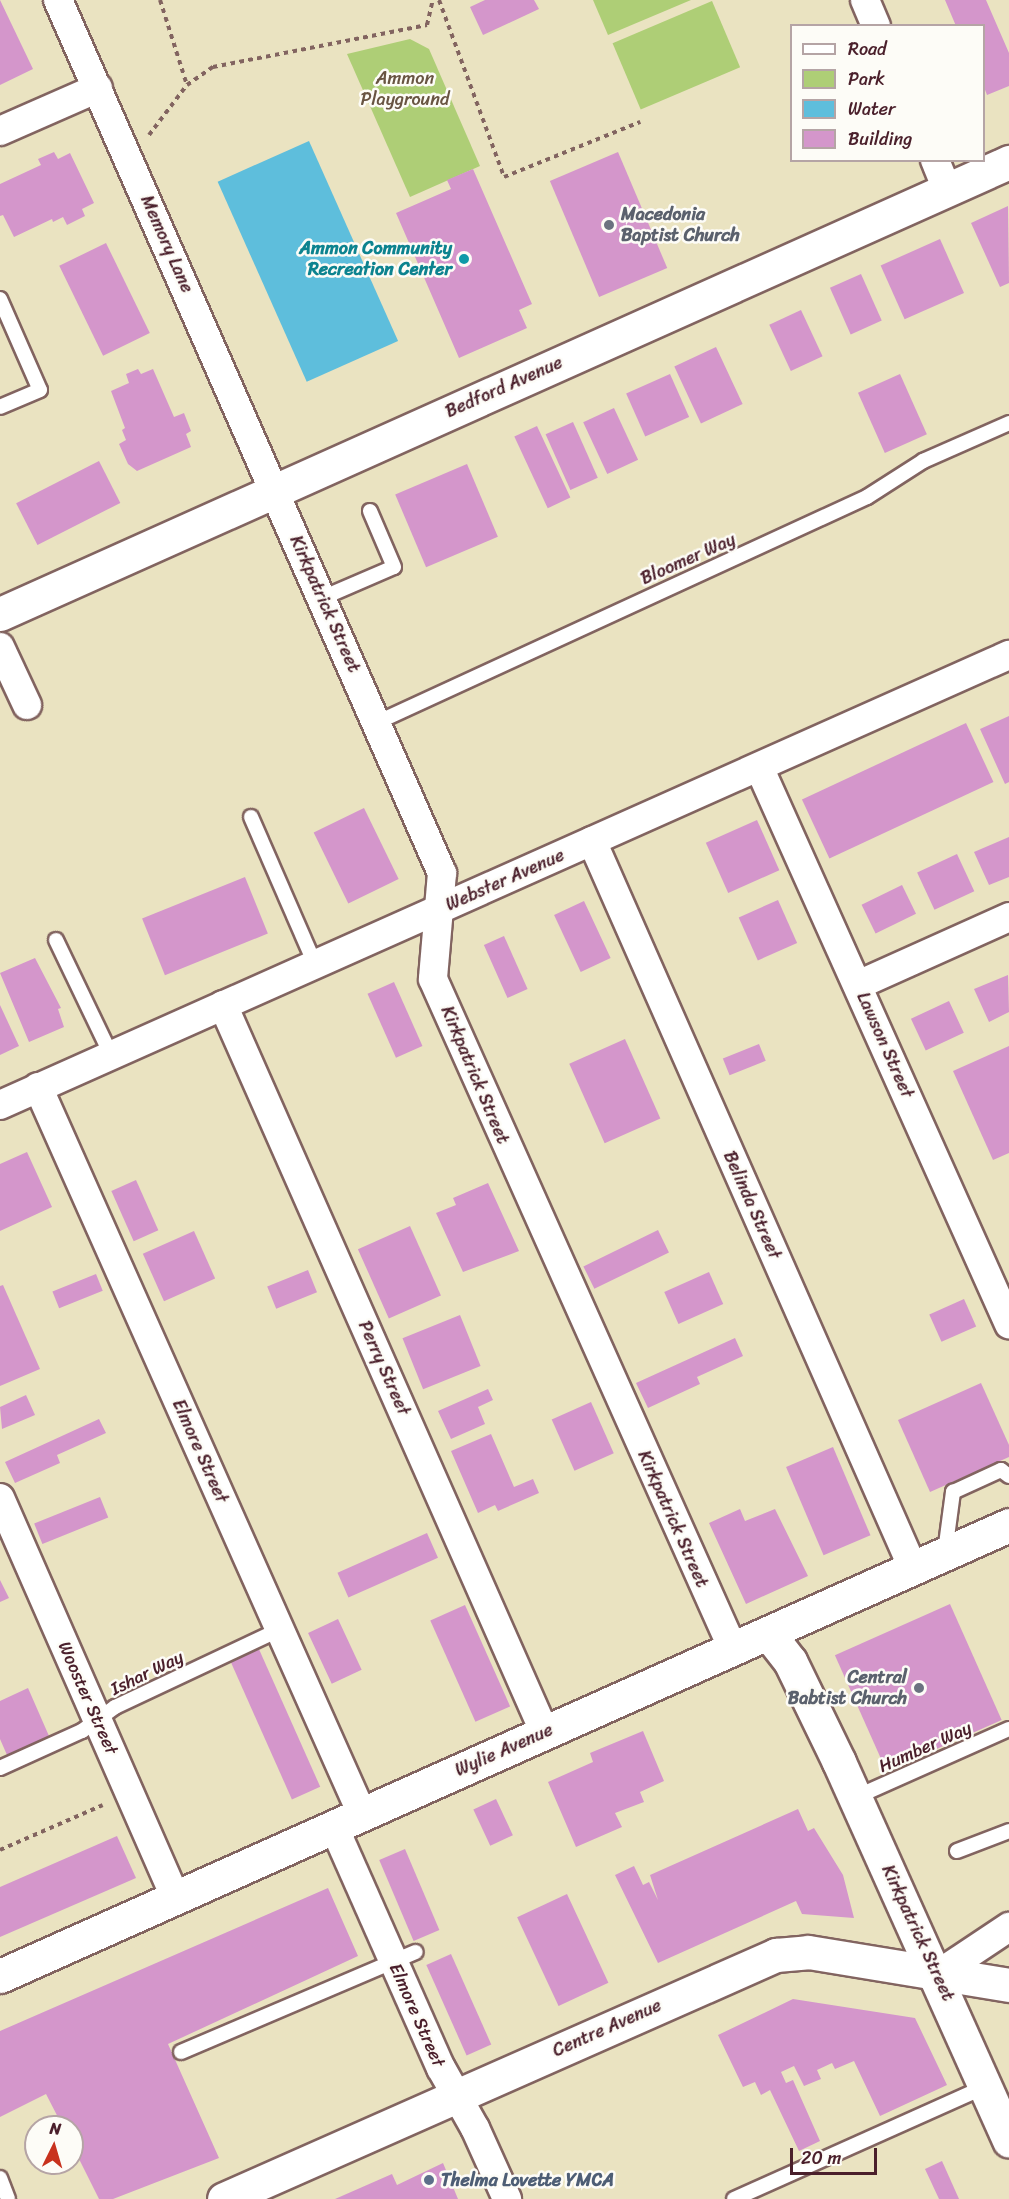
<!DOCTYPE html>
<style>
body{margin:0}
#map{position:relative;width:1009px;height:2199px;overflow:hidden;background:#eae3c1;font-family:Sriracha,sans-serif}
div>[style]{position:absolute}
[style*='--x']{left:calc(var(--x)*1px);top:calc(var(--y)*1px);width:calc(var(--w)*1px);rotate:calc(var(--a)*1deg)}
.green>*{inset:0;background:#aece76;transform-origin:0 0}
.water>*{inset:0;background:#5ebedc;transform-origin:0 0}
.building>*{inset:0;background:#d496cb;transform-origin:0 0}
.path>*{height:4px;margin-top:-2px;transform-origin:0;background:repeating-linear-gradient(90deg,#826460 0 4.5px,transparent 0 9px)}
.roads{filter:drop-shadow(2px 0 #826460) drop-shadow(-2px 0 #826460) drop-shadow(0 2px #826460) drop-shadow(0 -2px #826460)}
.lane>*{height:14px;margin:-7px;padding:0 7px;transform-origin:7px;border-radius:7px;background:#fff}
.street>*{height:28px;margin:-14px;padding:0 14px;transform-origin:14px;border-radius:14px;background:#fff}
.secondary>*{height:33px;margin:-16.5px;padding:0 16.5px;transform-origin:16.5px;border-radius:16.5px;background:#fff}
.dots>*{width:16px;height:16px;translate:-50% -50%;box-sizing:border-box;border:3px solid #fdfcf7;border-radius:50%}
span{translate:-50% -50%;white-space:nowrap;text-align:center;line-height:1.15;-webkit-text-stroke:5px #fdfcf7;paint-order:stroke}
.park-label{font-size:18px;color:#685442}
.worship-label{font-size:18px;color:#5b616d;font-weight:700}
.left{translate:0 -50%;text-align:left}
.right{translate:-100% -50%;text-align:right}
.street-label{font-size:18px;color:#4a1f2b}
.culture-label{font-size:18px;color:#0d838f;font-weight:700}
.service-label{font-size:18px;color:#4e5e75;font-weight:700}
.legend{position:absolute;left:790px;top:24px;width:195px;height:138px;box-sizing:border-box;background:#fdfcf7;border:2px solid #b5a4a5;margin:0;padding:8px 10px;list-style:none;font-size:18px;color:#4a1f2b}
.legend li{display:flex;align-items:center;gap:12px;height:30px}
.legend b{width:30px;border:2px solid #b5a4a5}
.north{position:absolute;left:24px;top:2115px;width:60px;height:60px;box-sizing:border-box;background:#fdfcf7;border:2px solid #b5a4a5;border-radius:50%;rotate:5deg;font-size:16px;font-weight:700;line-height:24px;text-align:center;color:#4a1f2b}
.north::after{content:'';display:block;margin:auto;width:21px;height:27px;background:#c8321e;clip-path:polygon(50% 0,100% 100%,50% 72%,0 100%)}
.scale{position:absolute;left:790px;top:2148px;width:87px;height:27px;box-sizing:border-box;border:3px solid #4a1f2b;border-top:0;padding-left:8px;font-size:18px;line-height:21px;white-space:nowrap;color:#4a1f2b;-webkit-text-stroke:4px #fdfcf7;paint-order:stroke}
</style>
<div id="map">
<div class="green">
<i style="clip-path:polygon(593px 0,691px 0,608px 35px)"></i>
<i style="left:712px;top:1px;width:72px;height:108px;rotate:67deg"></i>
<i style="clip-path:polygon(410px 39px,429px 49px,480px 166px,410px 197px,347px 54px)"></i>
</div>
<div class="water">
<i style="left:309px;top:141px;width:219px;height:100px;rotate:66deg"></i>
</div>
<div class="building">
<i style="clip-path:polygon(0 0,33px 69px,0 85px)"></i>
<i style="clip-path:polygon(485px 0,534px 0,539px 9px,483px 35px,470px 7px)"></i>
<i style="clip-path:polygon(945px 0,986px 0,1009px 53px,1009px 86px,987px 95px,984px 87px,984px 26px,956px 26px)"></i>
<i style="clip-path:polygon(54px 152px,58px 159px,70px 153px,94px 203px,82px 209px,85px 216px,67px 225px,63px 217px,53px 222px,52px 219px,14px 237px,3px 215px,0 216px,0 184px,41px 165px,38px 159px)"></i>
<i style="left:618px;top:152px;width:126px;height:74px;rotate:67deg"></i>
<i style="clip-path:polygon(473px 169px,532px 304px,519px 310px,527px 328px,459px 358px,396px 213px,451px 189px,447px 180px)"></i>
<i style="clip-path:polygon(1008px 206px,1009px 283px,1000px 287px,971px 223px)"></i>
<i style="left:940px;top:239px;width:59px;height:65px;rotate:66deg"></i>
<i style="left:106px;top:243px;width:100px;height:52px;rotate:64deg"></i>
<i style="left:861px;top:274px;width:51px;height:34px;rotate:66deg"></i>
<i style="left:801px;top:310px;width:51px;height:35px;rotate:65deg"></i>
<i style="left:716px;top:347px;width:63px;height:46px;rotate:65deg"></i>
<i style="clip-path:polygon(138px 369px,141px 374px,153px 369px,174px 417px,184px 413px,191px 431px,186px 434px,191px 447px,137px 471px,128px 464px,119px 444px,126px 440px,122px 430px,125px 428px,111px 391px,129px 383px,126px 374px)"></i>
<i style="left:670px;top:374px;width:47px;height:48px;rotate:66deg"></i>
<i style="left:900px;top:374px;width:66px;height:46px;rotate:66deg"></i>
<i style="left:614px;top:408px;width:57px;height:34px;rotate:65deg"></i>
<i style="left:573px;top:422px;width:61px;height:30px;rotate:66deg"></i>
<i style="left:537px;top:426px;width:79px;height:25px;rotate:65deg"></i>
<i style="left:99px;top:461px;width:47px;height:93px;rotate:63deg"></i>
<i style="left:467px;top:464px;width:79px;height:78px;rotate:67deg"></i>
<i style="clip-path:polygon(1009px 716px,1009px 782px,1005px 784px,980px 729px)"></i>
<i style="left:966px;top:723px;width:65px;height:181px;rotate:65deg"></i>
<i style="left:364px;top:808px;width:79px;height:56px;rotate:64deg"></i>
<i style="left:757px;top:820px;width:55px;height:56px;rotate:66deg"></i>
<i style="clip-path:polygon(1009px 837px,1009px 877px,989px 885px,974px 852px)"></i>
<i style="left:957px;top:854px;width:41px;height:44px;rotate:65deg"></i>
<i style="left:245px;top:877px;width:61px;height:111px;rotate:68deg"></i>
<i style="left:902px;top:885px;width:32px;height:45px;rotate:64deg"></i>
<i style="left:778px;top:900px;width:47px;height:43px;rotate:66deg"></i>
<i style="left:584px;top:901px;width:63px;height:33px;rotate:65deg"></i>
<i style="left:504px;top:936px;width:58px;height:22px;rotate:66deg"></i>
<i style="clip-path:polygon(35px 958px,61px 1008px,58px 1009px,64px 1027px,29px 1042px,0 973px)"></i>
<i style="clip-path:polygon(1008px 975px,1009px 1012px,989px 1022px,974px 989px)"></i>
<i style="left:394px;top:982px;width:70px;height:29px;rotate:66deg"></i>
<i style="left:949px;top:1001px;width:35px;height:42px;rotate:65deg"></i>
<i style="clip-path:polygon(0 1005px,19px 1046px,0 1055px)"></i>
<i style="left:625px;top:1039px;width:87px;height:61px;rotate:66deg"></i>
<i style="left:759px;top:1044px;width:18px;height:39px;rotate:68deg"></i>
<i style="clip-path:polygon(1009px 1046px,1009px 1153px,993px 1160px,953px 1071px)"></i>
<i style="clip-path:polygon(27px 1152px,52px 1207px,0 1231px,0 1164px)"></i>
<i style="left:136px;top:1180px;width:55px;height:27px;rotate:66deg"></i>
<i style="clip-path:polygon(488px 1183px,519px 1251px,463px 1272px,436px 1213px,456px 1205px,453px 1198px)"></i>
<i style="left:410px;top:1226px;width:76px;height:57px;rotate:66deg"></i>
<i style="left:658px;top:1230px;width:25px;height:83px;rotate:64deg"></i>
<i style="left:194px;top:1231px;width:52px;height:56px;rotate:66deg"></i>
<i style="left:308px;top:1270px;width:24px;height:44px;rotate:68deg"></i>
<i style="left:709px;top:1272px;width:35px;height:49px;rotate:66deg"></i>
<i style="left:96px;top:1274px;width:18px;height:47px;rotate:68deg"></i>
<i style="clip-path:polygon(3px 1285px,40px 1369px,0 1386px,0 1286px)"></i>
<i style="left:964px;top:1299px;width:30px;height:38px;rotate:66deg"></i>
<i style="left:460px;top:1315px;width:55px;height:62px;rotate:68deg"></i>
<i style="clip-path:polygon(735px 1338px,743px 1356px,697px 1377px,700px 1384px,648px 1408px,636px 1383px)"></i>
<i style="clip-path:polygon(981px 1383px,1009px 1445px,1009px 1457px,930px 1492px,898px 1420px)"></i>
<i style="clip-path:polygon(488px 1389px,493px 1400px,478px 1407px,485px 1424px,451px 1439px,438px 1411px)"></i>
<i style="clip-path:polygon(26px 1395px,35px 1415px,2px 1429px,0 1407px)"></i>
<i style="left:591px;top:1402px;width:56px;height:43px;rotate:66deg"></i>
<i style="clip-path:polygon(99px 1419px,106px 1433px,57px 1455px,60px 1463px,15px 1483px,5px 1462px)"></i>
<i style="clip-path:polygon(491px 1434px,514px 1487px,533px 1479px,539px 1493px,498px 1511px,495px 1505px,478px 1513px,451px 1451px)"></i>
<i style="left:833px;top:1447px;width:96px;height:51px;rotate:67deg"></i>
<i style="left:100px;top:1497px;width:22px;height:71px;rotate:68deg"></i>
<i style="clip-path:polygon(740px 1509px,745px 1521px,775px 1509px,808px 1576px,746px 1604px,709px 1523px)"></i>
<i style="left:427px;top:1533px;width:27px;height:98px;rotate:66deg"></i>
<i style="clip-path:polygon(0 1580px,9px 1598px,0 1602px)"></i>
<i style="left:950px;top:1604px;width:127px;height:126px;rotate:66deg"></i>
<i style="left:465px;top:1605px;width:111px;height:38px;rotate:66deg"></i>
<i style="left:338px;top:1619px;width:56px;height:33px;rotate:65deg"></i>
<i style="left:258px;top:1647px;width:153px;height:31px;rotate:66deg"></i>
<i style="clip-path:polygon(28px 1688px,49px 1736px,7px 1755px,0 1739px,0 1701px)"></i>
<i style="clip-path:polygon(643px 1731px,664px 1781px,640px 1792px,644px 1802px,615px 1813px,622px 1827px,576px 1847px,548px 1782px,593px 1762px,590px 1753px)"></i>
<i style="left:496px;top:1799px;width:40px;height:25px;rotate:65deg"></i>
<i style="clip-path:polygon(798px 1809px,808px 1831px,814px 1828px,843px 1875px,854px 1918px,802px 1914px,796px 1901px,658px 1963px,615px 1875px,634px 1866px,643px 1885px,649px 1882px,658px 1900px,650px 1875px)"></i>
<i style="clip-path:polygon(117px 1836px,136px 1878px,0 1937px,0 1887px)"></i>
<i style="left:405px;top:1849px;width:88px;height:28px;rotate:67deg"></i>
<i style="clip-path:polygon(328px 1888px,358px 1956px,168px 2044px,219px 2158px,113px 2199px,99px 2199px,72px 2145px,72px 2127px,63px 2127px,46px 2094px,0 2117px,0 2031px)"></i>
<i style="left:567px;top:1894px;width:98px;height:55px;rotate:65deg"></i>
<i style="left:451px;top:1954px;width:99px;height:27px;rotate:66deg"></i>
<i style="clip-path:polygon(793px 1999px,915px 2018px,947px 2085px,880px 2116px,854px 2061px,835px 2069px,832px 2063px,817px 2070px,821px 2079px,804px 2086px,794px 2066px,781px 2072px,786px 2083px,793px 2080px,820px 2141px,799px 2151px,770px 2090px,761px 2095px,755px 2082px,743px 2087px,718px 2035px)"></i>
<i style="clip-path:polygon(942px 2161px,959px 2199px,939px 2199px,925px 2169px)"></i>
<i style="clip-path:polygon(443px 2163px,458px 2199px,335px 2199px,392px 2174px,397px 2185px)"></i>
</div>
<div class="path">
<i style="--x:160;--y:0;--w:89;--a:72.4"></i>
<i style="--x:187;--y:85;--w:32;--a:-35"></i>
<i style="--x:213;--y:67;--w:218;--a:-11.1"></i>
<i style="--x:427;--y:25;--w:26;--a:-77"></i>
<i style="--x:439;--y:0;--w:189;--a:69.8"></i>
<i style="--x:504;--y:177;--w:147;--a:-22"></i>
<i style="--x:149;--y:135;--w:63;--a:-52.8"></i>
<i style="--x:0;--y:1850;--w:112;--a:-23.6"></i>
</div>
<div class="roads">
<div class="lane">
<i style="--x:0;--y:299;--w:99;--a:66.3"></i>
<i style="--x:40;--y:390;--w:43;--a:157"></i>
<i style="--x:322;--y:598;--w:78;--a:-23.3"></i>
<i style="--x:394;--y:567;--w:61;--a:-113.2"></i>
<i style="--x:378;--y:722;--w:538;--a:-24.71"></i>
<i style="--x:867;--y:497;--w:67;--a:-32.7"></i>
<i style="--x:923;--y:461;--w:94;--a:-23.8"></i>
<i style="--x:251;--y:817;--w:160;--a:66.5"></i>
<i style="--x:56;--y:940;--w:127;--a:64.4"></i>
<i style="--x:945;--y:1552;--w:61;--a:-82.4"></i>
<i style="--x:953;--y:1492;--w:53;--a:-24.6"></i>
<i style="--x:1001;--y:1470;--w:10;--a:37"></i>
<i style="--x:0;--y:1768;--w:90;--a:-24.3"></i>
<i style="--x:82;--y:1731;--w:41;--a:-36"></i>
<i style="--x:115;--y:1707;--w:181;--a:-25.2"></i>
<i style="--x:856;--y:1797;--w:167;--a:-24"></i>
<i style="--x:957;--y:1851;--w:56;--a:-21"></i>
<i style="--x:181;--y:2052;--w:255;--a:-23.1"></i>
<i style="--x:0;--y:2178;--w:22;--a:69"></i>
<i style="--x:734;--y:2199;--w:274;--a:-24.1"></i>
</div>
<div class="street">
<i style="--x:58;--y:0;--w:954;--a:66.26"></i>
<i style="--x:442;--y:873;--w:106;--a:94.9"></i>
<i style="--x:433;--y:979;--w:734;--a:65.88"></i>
<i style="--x:865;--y:0;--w:28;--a:67"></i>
<i style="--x:0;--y:131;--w:107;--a:-23.7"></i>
<i style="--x:935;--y:160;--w:31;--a:68"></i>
<i style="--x:0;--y:647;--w:64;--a:65"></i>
<i style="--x:759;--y:767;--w:611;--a:65.83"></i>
<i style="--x:592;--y:841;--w:795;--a:66.18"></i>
<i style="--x:858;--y:985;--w:166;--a:-24.2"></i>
<i style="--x:223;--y:1005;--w:794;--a:66.15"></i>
<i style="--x:38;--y:1087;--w:796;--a:65.98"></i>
<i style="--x:0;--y:1105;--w:1105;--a:-24.04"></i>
<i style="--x:0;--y:1498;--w:438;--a:66.3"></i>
<i style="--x:334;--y:1827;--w:264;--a:66.1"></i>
<i style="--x:441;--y:2068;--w:69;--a:60.5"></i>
<i style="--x:475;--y:2128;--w:78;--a:65.7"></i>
<i style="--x:937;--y:1975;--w:87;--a:-33.7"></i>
</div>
<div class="secondary">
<i style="--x:0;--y:614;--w:1106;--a:-24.13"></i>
<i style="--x:768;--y:1633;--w:36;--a:52"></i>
<i style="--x:790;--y:1661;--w:112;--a:64.1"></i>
<i style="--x:839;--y:1762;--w:415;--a:65.8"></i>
<i style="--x:0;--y:1976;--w:1105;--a:-24.08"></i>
<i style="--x:224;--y:2199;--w:604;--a:-23.85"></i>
<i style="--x:776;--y:1955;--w:32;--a:-5"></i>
<i style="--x:808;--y:1952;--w:204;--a:9.3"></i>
</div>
</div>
<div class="dots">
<i style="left:609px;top:225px;background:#6b7280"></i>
<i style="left:464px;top:259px;background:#0f9aa8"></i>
<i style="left:919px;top:1688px;background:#6b7280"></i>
<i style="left:429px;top:2180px;background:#5c6f8a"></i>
</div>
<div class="park-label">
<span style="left:405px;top:89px">Ammon<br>Playground</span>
</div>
<div class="worship-label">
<span class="left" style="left:621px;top:225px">Macedonia<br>Baptist Church</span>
<span class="right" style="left:907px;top:1688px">Central<br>Babtist Church</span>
</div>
<div class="street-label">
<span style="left:167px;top:244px;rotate:66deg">Memory Lane</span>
<span style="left:504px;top:387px;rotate:-24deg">Bedford Avenue</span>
<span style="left:688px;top:559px;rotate:-24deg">Bloomer Way</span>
<span style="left:325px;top:604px;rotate:66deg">Kirkpatrick Street</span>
<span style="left:505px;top:880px;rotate:-24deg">Webster Avenue</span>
<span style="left:885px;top:1045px;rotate:66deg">Lawson Street</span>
<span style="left:475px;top:1075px;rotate:67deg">Kirkpatrick Street</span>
<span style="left:752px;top:1205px;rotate:66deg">Belinda Street</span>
<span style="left:384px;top:1368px;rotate:66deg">Perry Street</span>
<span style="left:200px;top:1451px;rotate:66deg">Elmore Street</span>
<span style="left:673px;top:1519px;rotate:66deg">Kirkpatrick Street</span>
<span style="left:147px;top:1673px;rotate:-26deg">Ishar Way</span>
<span style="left:88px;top:1698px;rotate:66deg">Wooster Street</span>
<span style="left:925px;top:1747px;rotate:-24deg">Humber Way</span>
<span style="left:504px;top:1750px;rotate:-24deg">Wylie Avenue</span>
<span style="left:918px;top:1933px;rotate:65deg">Kirkpatrick Street</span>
<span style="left:417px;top:2015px;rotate:66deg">Elmore Street</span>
<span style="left:607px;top:2028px;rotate:-24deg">Centre Avenue</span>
</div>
<div class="culture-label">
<span class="right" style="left:452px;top:259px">Ammon Community<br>Recreation Center</span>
</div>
<div class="service-label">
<span class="left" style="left:441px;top:2180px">Thelma Lovette YMCA</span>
</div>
<ul class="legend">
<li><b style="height:8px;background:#fff"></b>Road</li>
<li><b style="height:16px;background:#aece76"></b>Park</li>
<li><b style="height:16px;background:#5ebedc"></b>Water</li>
<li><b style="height:16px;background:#d496cb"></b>Building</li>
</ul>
<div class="north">N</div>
<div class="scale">20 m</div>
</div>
